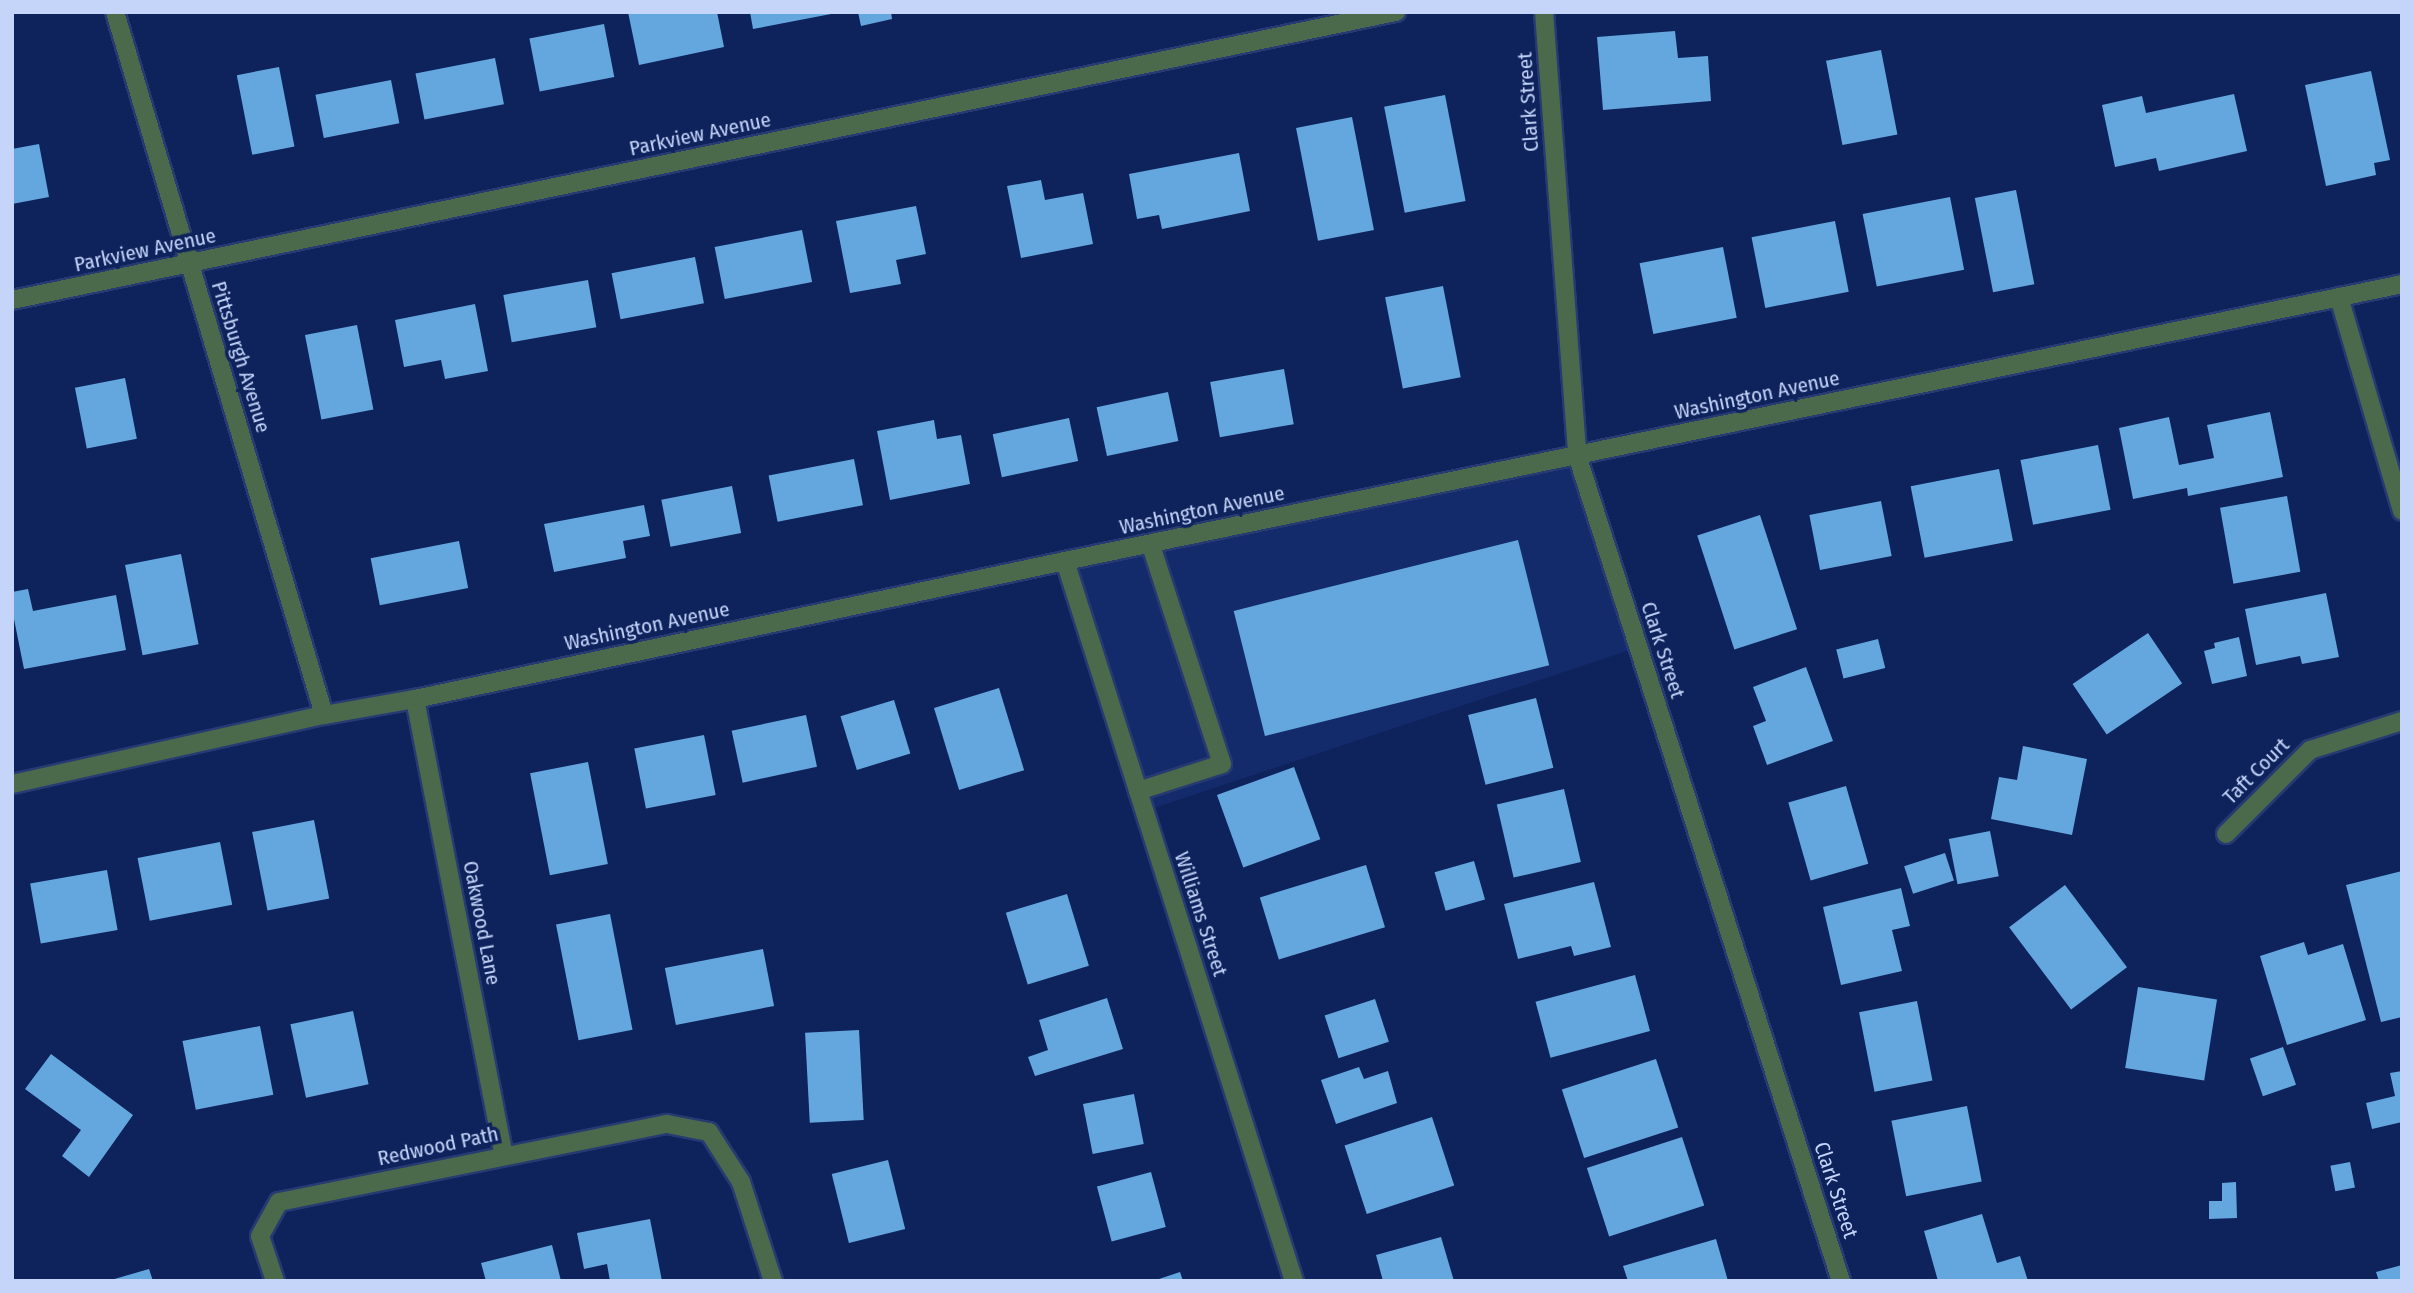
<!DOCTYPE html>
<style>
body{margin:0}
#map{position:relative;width:2414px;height:1293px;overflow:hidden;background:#0e225c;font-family:"Fira Sans Condensed",sans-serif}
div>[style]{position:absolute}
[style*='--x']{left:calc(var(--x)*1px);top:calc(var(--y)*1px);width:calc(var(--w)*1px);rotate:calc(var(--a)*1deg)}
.built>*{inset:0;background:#132a6b}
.building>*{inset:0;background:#64a7df;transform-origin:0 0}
.roads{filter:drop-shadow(2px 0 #273b72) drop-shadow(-2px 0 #273b72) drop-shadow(0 2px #273b72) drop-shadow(0 -2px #273b72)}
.minor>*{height:18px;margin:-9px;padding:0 9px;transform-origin:9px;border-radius:9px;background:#4b6a4c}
span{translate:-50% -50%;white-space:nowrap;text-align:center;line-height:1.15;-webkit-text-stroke:7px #0e225c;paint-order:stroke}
.street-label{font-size:21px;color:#c4d5f9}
.frame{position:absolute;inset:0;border:14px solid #c4d5f9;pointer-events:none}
</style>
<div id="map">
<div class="built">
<i style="clip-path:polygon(1570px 467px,1630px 650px,1154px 808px,1076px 566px)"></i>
</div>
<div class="building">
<i style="clip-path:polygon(628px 12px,717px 12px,724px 47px,639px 65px)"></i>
<i style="clip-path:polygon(750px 12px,831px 12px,831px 14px,753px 29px)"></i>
<i style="clip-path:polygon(858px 12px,891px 12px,892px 19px,861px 26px)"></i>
<i style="left:604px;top:24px;width:54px;height:76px;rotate:79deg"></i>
<i style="clip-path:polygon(1675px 31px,1678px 58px,1708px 56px,1711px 101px,1603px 110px,1597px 37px)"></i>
<i style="left:1881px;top:50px;width:86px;height:56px;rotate:79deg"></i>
<i style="left:495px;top:58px;width:47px;height:81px;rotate:79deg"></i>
<i style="left:279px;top:67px;width:81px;height:43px;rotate:79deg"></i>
<i style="clip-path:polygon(2371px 71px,2390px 160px,2374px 163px,2376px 175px,2326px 186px,2305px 85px)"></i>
<i style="left:391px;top:80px;width:44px;height:77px;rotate:79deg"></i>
<i style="clip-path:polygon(2234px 94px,2247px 151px,2159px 171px,2156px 158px,2115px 167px,2102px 105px,2142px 96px,2146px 113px)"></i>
<i style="left:1445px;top:95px;width:108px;height:62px;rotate:79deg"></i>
<i style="left:1352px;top:117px;width:115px;height:57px;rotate:79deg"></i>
<i style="clip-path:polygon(39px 144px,49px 197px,12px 204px,12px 149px)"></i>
<i style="clip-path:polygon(1239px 153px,1250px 211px,1162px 229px,1159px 215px,1137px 219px,1129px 174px)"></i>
<i style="clip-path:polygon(1041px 180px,1045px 200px,1083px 193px,1093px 244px,1021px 258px,1007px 186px)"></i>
<i style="left:2016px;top:190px;width:96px;height:42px;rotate:79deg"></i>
<i style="left:1950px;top:197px;width:74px;height:89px;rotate:79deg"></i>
<i style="clip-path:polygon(916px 206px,926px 254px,896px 260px,901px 284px,850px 293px,836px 221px)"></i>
<i style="left:1835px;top:221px;width:72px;height:85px;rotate:79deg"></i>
<i style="left:802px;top:230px;width:53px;height:89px;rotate:79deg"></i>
<i style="left:1723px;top:247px;width:72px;height:85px;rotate:79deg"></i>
<i style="left:695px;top:257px;width:47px;height:85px;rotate:79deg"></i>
<i style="left:588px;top:280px;width:48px;height:86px;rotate:80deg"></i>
<i style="left:1443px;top:286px;width:93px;height:59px;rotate:79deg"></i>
<i style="clip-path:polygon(475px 304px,488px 371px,445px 379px,441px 360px,404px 367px,395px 320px)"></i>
<i style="left:357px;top:325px;width:86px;height:53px;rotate:79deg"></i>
<i style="left:1284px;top:369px;width:56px;height:75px;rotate:80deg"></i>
<i style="left:125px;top:378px;width:62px;height:51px;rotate:79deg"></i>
<i style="left:1168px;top:392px;width:50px;height:73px;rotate:78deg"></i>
<i style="clip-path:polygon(2270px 412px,2283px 477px,2188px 496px,2187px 488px,2133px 499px,2119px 428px,2169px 417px,2179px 465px,2214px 458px,2207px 425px)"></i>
<i style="left:1069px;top:418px;width:44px;height:78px;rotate:78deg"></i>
<i style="clip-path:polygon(934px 420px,937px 439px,961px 435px,970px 484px,890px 500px,877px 431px)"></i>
<i style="left:2098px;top:445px;width:66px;height:79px;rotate:79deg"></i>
<i style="left:854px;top:459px;width:47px;height:87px;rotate:79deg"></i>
<i style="left:1999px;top:469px;width:73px;height:90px;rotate:79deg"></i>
<i style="left:732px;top:486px;width:48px;height:72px;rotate:79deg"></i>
<i style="left:2287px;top:496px;width:77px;height:68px;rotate:80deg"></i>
<i style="left:1881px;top:501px;width:56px;height:73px;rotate:79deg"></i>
<i style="clip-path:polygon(644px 505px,650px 536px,623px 541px,626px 558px,554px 572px,544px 524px)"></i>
<i style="left:1760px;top:515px;width:120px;height:66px;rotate:72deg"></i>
<i style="left:1518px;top:540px;width:129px;height:293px;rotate:76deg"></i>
<i style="left:459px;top:541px;width:48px;height:90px;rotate:79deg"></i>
<i style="left:181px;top:554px;width:92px;height:57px;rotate:79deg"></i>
<i style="clip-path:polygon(28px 589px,33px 611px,116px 595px,126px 650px,24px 669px,12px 609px,12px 592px)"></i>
<i style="clip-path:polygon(2326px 593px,2339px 657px,2302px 664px,2300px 656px,2256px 665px,2245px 609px)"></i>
<i style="left:2148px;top:633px;width:61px;height:91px;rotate:56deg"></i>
<i style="clip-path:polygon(2239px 637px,2247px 676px,2212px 684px,2204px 651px,2215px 648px,2214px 643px)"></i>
<i style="left:1878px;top:639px;width:30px;height:43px;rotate:76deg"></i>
<i style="clip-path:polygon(1806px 667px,1833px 741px,1767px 765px,1753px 726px,1766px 721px,1753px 687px)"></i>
<i style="left:999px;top:688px;width:86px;height:68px;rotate:73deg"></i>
<i style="left:1536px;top:698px;width:72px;height:70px;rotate:76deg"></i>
<i style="left:894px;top:700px;width:56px;height:56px;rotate:73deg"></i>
<i style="left:806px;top:715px;width:53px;height:76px;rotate:78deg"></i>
<i style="left:704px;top:735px;width:61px;height:71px;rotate:79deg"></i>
<i style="clip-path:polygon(2023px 746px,2087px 759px,2072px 835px,1991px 819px,1999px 777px,2017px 780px)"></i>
<i style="left:588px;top:762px;width:104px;height:59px;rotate:79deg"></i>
<i style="left:1294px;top:767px;width:77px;height:82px;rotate:70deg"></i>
<i style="left:1846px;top:786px;width:81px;height:60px;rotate:74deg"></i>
<i style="left:1564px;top:789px;width:75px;height:69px;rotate:77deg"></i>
<i style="left:314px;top:820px;width:80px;height:63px;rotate:79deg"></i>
<i style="left:1990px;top:831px;width:46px;height:42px;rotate:79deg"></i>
<i style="left:220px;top:842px;width:64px;height:84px;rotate:79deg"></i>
<i style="left:1945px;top:853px;width:29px;height:43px;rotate:72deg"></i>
<i style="left:1474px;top:861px;width:40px;height:41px;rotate:74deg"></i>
<i style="left:1366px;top:865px;width:65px;height:111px;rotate:73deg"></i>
<i style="left:107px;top:870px;width:61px;height:78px;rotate:80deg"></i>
<i style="clip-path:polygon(2402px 871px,2402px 1017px,2381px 1022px,2346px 885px)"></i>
<i style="clip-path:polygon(1594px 882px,1611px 947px,1574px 956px,1571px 946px,1518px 959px,1504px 904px)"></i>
<i style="left:2065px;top:885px;width:103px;height:70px;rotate:53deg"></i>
<i style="clip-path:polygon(1901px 888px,1910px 926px,1892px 930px,1902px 971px,1841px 985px,1823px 907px)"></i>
<i style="left:1067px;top:894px;width:75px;height:64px;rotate:73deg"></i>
<i style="left:610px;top:914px;width:118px;height:55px;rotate:79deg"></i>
<i style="clip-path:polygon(2304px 942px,2308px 955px,2343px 944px,2366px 1020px,2287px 1045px,2260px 956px)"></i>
<i style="left:763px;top:949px;width:58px;height:100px;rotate:79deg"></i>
<i style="left:1635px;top:975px;width:58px;height:103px;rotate:75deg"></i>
<i style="left:2138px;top:987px;width:80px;height:82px;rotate:9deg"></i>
<i style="clip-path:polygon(1107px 998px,1123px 1049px,1035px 1076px,1028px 1057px,1048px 1050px,1039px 1020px)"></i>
<i style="left:1375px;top:999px;width:45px;height:53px;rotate:72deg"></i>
<i style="left:1917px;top:1001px;width:81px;height:59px;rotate:79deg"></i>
<i style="left:353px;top:1011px;width:75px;height:64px;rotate:78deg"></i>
<i style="left:260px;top:1026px;width:70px;height:79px;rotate:79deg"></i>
<i style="left:859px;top:1030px;width:90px;height:54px;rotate:87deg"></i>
<i style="left:2283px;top:1047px;width:40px;height:35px;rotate:71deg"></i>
<i style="clip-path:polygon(51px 1054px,133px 1115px,89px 1177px,62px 1156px,81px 1130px,25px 1089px)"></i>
<i style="left:1656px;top:1059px;width:72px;height:99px;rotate:72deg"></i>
<i style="clip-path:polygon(1359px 1067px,1364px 1079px,1388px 1071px,1397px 1103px,1336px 1124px,1321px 1080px)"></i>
<i style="clip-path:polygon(2402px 1071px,2402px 1122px,2372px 1129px,2366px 1103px,2395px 1096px,2390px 1073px)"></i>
<i style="left:1134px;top:1094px;width:51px;height:52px;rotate:79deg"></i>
<i style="left:1967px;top:1106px;width:77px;height:77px;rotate:79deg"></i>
<i style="left:1432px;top:1117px;width:72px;height:92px;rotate:72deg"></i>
<i style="left:1682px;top:1137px;width:72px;height:100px;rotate:72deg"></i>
<i style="left:888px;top:1160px;width:71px;height:58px;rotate:76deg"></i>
<i style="left:2350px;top:1162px;width:26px;height:20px;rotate:79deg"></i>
<i style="left:1151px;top:1172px;width:57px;height:56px;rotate:75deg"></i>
<i style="clip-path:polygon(2236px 1182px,2237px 1218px,2209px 1219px,2209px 1201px,2222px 1201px,2222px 1183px)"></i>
<i style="clip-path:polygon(1982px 1214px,1997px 1263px,2020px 1256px,2028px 1281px,1938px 1281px,1924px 1231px)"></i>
<i style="clip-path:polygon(650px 1219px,662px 1281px,610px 1281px,607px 1264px,584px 1269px,577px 1233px)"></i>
<i style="clip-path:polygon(1441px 1237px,1454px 1281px,1383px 1281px,1376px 1255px)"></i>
<i style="clip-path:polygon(1716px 1239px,1728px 1281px,1628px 1281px,1623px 1266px)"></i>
<i style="clip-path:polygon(552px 1245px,561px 1281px,486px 1281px,481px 1263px)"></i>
<i style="clip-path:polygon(2402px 1265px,2402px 1281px,2379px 1281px,2376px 1272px)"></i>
<i style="clip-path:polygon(149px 1269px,153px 1281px,111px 1281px,111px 1280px)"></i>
<i style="clip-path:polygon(1180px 1272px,1183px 1281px,1156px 1281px,1156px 1280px)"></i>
</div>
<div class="roads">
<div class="minor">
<i style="--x:115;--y:12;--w:733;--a:73.44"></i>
<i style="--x:1544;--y:12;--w:444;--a:85.7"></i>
<i style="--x:1577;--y:455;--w:867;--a:72.28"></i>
<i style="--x:2339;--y:297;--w:223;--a:73.6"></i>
<i style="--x:12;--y:300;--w:1414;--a:-11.76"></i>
<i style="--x:1065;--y:561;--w:756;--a:72.36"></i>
<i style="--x:415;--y:699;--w:465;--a:79"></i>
<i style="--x:12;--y:784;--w:320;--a:-12.5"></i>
<i style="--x:324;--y:715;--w:92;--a:-10"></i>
<i style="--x:415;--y:699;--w:664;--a:-11.99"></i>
<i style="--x:1065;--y:561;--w:1365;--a:-11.7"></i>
<i style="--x:1138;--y:791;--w:88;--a:-17.8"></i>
<i style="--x:1222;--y:764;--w:230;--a:-108"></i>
<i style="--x:2226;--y:834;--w:119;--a:-45"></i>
<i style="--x:2310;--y:750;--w:96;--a:-17.5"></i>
<i style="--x:275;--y:1281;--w:47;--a:-108.4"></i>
<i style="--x:260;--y:1236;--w:39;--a:-61"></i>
<i style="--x:279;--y:1202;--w:396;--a:-11.4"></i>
<i style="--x:667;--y:1124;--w:43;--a:10.8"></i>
<i style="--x:709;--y:1132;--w:59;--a:57.4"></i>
<i style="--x:741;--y:1182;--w:104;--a:72.1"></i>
</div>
</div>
<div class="street-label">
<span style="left:1528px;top:102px;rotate:-94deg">Clark Street</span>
<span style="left:700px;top:134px;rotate:-12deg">Parkview Avenue</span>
<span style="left:145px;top:250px;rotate:-12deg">Parkview Avenue</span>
<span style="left:241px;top:357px;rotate:73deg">Pittsburgh Avenue</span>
<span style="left:1757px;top:395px;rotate:-12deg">Washington Avenue</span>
<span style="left:1202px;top:510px;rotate:-12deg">Washington Avenue</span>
<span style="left:647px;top:626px;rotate:-12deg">Washington Avenue</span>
<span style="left:1663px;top:650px;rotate:72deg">Clark Street</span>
<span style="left:2256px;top:771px;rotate:-45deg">Taft Court</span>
<span style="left:1201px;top:914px;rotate:72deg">Williams Street</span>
<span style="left:482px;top:923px;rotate:79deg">Oakwood Lane</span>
<span style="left:438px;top:1146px;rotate:-12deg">Redwood Path</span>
<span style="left:1836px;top:1190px;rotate:72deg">Clark Street</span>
</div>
<div class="frame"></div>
</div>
